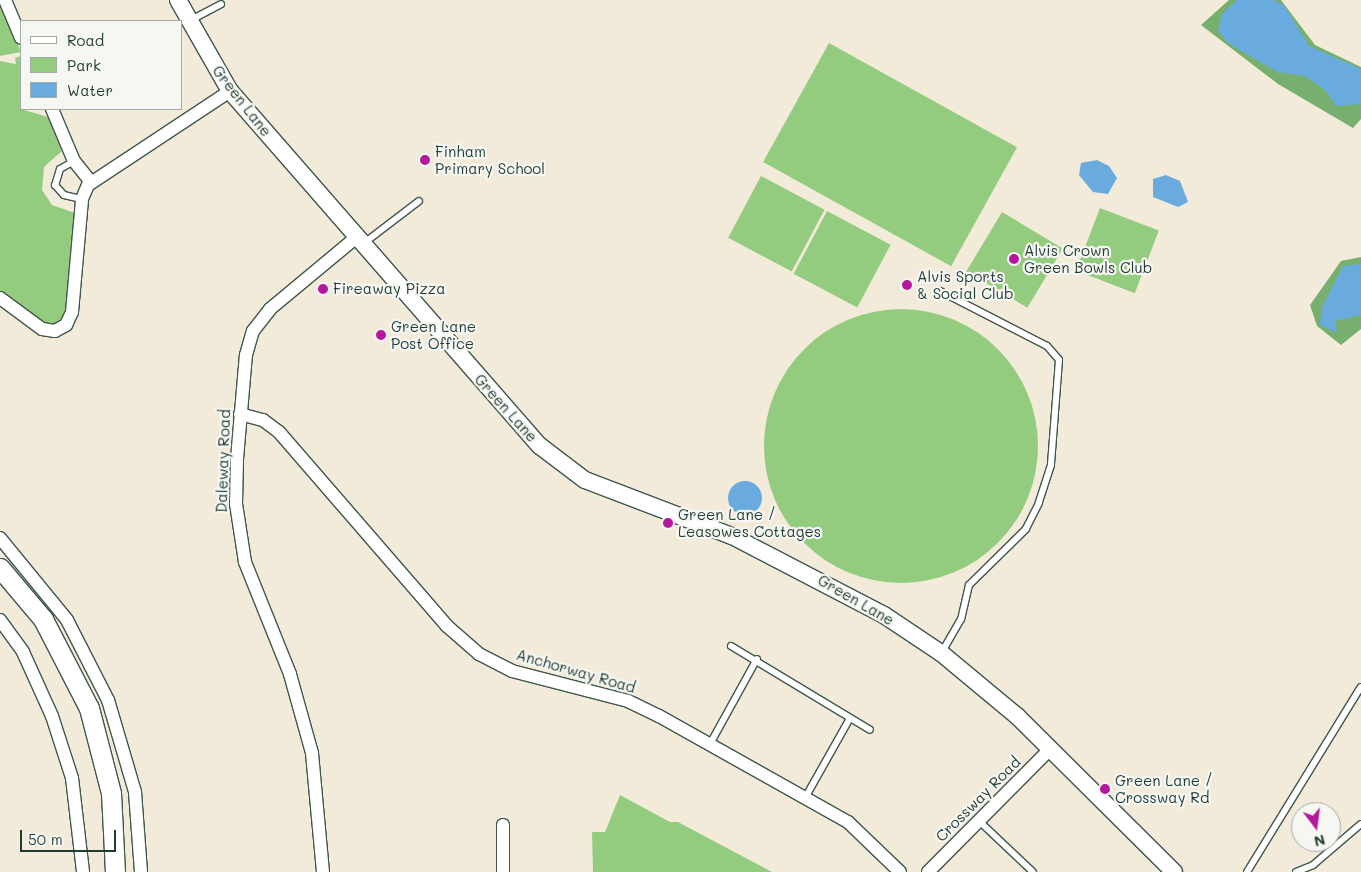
<!DOCTYPE html>
<style>
body{margin:0}
#map{position:relative;width:1361px;height:872px;overflow:hidden;background:#f3ebda;font-family:Mali,sans-serif}
div>[style]{position:absolute}
[style*='--x']{left:calc(var(--x)*1px);top:calc(var(--y)*1px);width:calc(var(--w)*1px);rotate:calc(var(--a)*1deg)}
.green>*{inset:0;background:#94cc7f;transform-origin:0 0}
.round{border-radius:50%}
.forest>*{inset:0;background:#77b06e}
.water>*{inset:0;background:#69abde}
.roads{filter:drop-shadow(1px 0 #3f574d) drop-shadow(-1px 0 #3f574d) drop-shadow(0 1px #3f574d) drop-shadow(0 -1px #3f574d)}
.service>*{height:6px;margin:-3px;padding:0 3px;transform-origin:3px;border-radius:3px;background:#fff}
.minor>*{height:12px;margin:-6px;padding:0 6px;transform-origin:6px;border-radius:6px;background:#fff}
.tertiary>*{height:16px;margin:-8px;padding:0 8px;transform-origin:8px;border-radius:8px;background:#fff}
.secondary>*{height:19px;margin:-9.5px;padding:0 9.5px;transform-origin:9.5px;border-radius:9.5px;background:#fff}
.dots>*{width:14px;height:14px;translate:-50% -50%;box-sizing:border-box;border:2px solid #f6f6f2;border-radius:50%}
span{translate:-50% -50%;white-space:nowrap;text-align:center;line-height:1.15;-webkit-text-stroke:4.5px #f6f6f2;paint-order:stroke}
.street-label{font-size:15px;color:#1f3d34}
.poi-label{font-size:15px;color:#1f3d34}
.left{translate:0 -50%;text-align:left}
.legend{position:absolute;left:20px;top:20px;width:162px;height:90px;box-sizing:border-box;background:#f6f6f2;border:1px solid #a0aca6;margin:0;padding:6px 9px;list-style:none;font-size:15px;color:#1f3d34}
.legend li{display:flex;align-items:center;gap:10px;height:25px}
.legend b{width:25px;border:1px solid #a0aca6}
.north{position:absolute;left:1291px;top:802px;width:50px;height:50px;box-sizing:border-box;background:#f6f6f2;border:1px solid #a0aca6;border-radius:50%;rotate:165deg;font-size:14px;font-weight:700;line-height:20px;text-align:center;color:#1f3d34}
.north::after{content:'';display:block;margin:auto;width:18px;height:22px;background:#b5179e;clip-path:polygon(50% 0,100% 100%,50% 72%,0 100%)}
.scale{position:absolute;left:20px;top:830px;width:96px;height:22px;box-sizing:border-box;border:2px solid #1f3d34;border-top:0;padding-left:6px;font-size:15px;line-height:18px;white-space:nowrap;color:#1f3d34;-webkit-text-stroke:4px #f6f6f2;paint-order:stroke}
</style>
<div id="map">
<div class="green">
<i style="clip-path:polygon(0 8px,6px 15px,21px 52px,0 56px)"></i>
<i style="left:829px;top:43px;width:215px;height:136px;rotate:29deg"></i>
<i style="clip-path:polygon(21px 56px,21px 109px,48px 117px,62px 151px,44px 167px,42px 190px,52px 205px,75px 213px,66px 311px,59px 324px,46px 326px,0 292px,0 61px,16px 64px,15px 58px)"></i>
<i style="left:761px;top:176px;width:72px;height:70px;rotate:28deg"></i>
<i style="left:1100px;top:208px;width:63px;height:67px;rotate:21deg"></i>
<i style="left:827px;top:211px;width:72px;height:71px;rotate:28deg"></i>
<i style="left:1002px;top:212px;width:71px;height:69px;rotate:31deg"></i>
<i class="round" style="left:764px;top:309px;width:274px;height:274px"></i>
<i style="clip-path:polygon(620px 795px,670px 822px,678px 822px,772px 872px,593px 872px,592px 832px,605px 832px)"></i>
</div>
<div class="forest">
<i style="clip-path:polygon(1229px 0,1281px 0,1315px 45px,1361px 67px,1361px 119px,1353px 128px,1278px 84px,1201px 25px)"></i>
<i style="clip-path:polygon(1361px 257px,1361px 329px,1341px 345px,1317px 326px,1310px 305px,1341px 261px)"></i>
</div>
<div class="water">
<i style="clip-path:polygon(1237px 0,1273px 0,1284px 5px,1309px 46px,1361px 69px,1361px 104px,1336px 106px,1325px 90px,1305px 76px,1277px 72px,1228px 43px,1218px 31px,1222px 14px)"></i>
<i style="clip-path:polygon(1097px 160px,1109px 166px,1117px 178px,1108px 194px,1093px 192px,1079px 175px,1081px 163px)"></i>
<i style="clip-path:polygon(1166px 175px,1180px 181px,1188px 202px,1178px 207px,1153px 197px,1153px 179px)"></i>
<i style="clip-path:polygon(1361px 264px,1361px 315px,1335px 321px,1337px 333px,1320px 325px,1322px 307px,1343px 266px)"></i>
<i class="round" style="left:728px;top:481px;width:34px;height:34px"></i>
</div>
<div class="roads">
<div class="service">
<i style="--x:191;--y:20;--w:34;--a:-28"></i>
<i style="--x:74;--y:161;--w:16;--a:150"></i>
<i style="--x:60;--y:169;--w:17;--a:107"></i>
<i style="--x:55;--y:185;--w:13;--a:48"></i>
<i style="--x:64;--y:195;--w:18;--a:13"></i>
<i style="--x:364;--y:243;--w:69;--a:-37.4"></i>
<i style="--x:940;--y:291;--w:120;--a:27.2"></i>
<i style="--x:1047;--y:346;--w:18;--a:49"></i>
<i style="--x:1059;--y:360;--w:105;--a:94.4"></i>
<i style="--x:1051;--y:465;--w:40;--a:108"></i>
<i style="--x:1039;--y:503;--w:29;--a:117"></i>
<i style="--x:1026;--y:529;--w:80;--a:135.5"></i>
<i style="--x:969;--y:585;--w:35;--a:103"></i>
<i style="--x:961;--y:619;--w:39;--a:120"></i>
<i style="--x:731;--y:646;--w:162;--a:31.1"></i>
<i style="--x:710;--y:744;--w:97;--a:-61.1"></i>
<i style="--x:805;--y:798;--w:92;--a:-60.6"></i>
<i style="--x:979;--y:821;--w:74;--a:43.4"></i>
<i style="--x:1247;--y:872;--w:217;--a:-58.4"></i>
<i style="--x:1296;--y:872;--w:18;--a:-22"></i>
<i style="--x:1313;--y:865;--w:63;--a:-40.5"></i>
</div>
<div class="minor">
<i style="--x:5;--y:0;--w:41;--a:67.2"></i>
<i style="--x:52;--y:109;--w:56;--a:67.1"></i>
<i style="--x:74;--y:161;--w:27;--a:51"></i>
<i style="--x:0;--y:298;--w:52;--a:36.4"></i>
<i style="--x:42;--y:329;--w:13;--a:9"></i>
<i style="--x:55;--y:331;--w:13;--a:-29"></i>
<i style="--x:66;--y:325;--w:14;--a:-65"></i>
<i style="--x:72;--y:312;--w:113;--a:-84.9"></i>
<i style="--x:82;--y:199;--w:15;--a:-67"></i>
<i style="--x:88;--y:185;--w:170;--a:-33.5"></i>
<i style="--x:240;--y:414;--w:24;--a:15"></i>
<i style="--x:263;--y:420;--w:20;--a:37"></i>
<i style="--x:279;--y:432;--w:257;--a:49.1"></i>
<i style="--x:447;--y:626;--w:43;--a:41.2"></i>
<i style="--x:479;--y:654;--w:37;--a:27"></i>
<i style="--x:512;--y:671;--w:120;--a:14.5"></i>
<i style="--x:628;--y:701;--w:34;--a:26"></i>
<i style="--x:659;--y:716;--w:217;--a:29.3"></i>
<i style="--x:848;--y:822;--w:72;--a:43.9"></i>
<i style="--x:0;--y:538;--w:106;--a:50.7"></i>
<i style="--x:67;--y:620;--w:90;--a:62.9"></i>
<i style="--x:108;--y:700;--w:96;--a:73.6"></i>
<i style="--x:135;--y:792;--w:80;--a:85.7"></i>
<i style="--x:0;--y:620;--w:39;--a:54"></i>
<i style="--x:23;--y:652;--w:70;--a:65.6"></i>
<i style="--x:52;--y:716;--w:65;--a:72.1"></i>
<i style="--x:72;--y:778;--w:95;--a:83.3"></i>
<i style="--x:503;--y:825;--w:47;--a:90"></i>
<i style="--x:323;--y:872;--w:120;--a:-95.3"></i>
<i style="--x:312;--y:753;--w:82;--a:-105.6"></i>
<i style="--x:290;--y:674;--w:121;--a:-111.9"></i>
<i style="--x:245;--y:562;--w:59;--a:-98.8"></i>
<i style="--x:236;--y:504;--w:45;--a:-88.7"></i>
<i style="--x:237;--y:459;--w:104;--a:-85.1"></i>
<i style="--x:246;--y:355;--w:25;--a:-74"></i>
<i style="--x:253;--y:331;--w:28;--a:-52"></i>
<i style="--x:270;--y:309;--w:114;--a:-39.7"></i>
<i style="--x:928;--y:872;--w:173;--a:-45.2"></i>
</div>
<div class="tertiary">
<i style="--x:178;--y:0;--w:105;--a:60.3"></i>
<i style="--x:230;--y:91;--w:471;--a:48.9"></i>
<i style="--x:540;--y:446;--w:56;--a:37.1"></i>
<i style="--x:585;--y:480;--w:157;--a:20.9"></i>
<i style="--x:732;--y:536;--w:171;--a:27.5"></i>
<i style="--x:884;--y:615;--w:69;--a:33.7"></i>
<i style="--x:941;--y:653;--w:99;--a:39.7"></i>
<i style="--x:1017;--y:716;--w:221;--a:44.8"></i>
</div>
<div class="secondary">
<i style="--x:0;--y:568;--w:67;--a:49.9"></i>
<i style="--x:43;--y:619;--w:100;--a:62.7"></i>
<i style="--x:89;--y:708;--w:88;--a:75.5"></i>
<i style="--x:111;--y:793;--w:79;--a:87.1"></i>
</div>
</div>
<div class="dots">
<i style="left:425px;top:160px;background:#b5179e"></i>
<i style="left:1014px;top:259px;background:#b5179e"></i>
<i style="left:907px;top:285px;background:#b5179e"></i>
<i style="left:323px;top:289px;background:#b5179e"></i>
<i style="left:381px;top:335px;background:#b5179e"></i>
<i style="left:668px;top:523px;background:#b5179e"></i>
<i style="left:1105px;top:789px;background:#b5179e"></i>
</div>
<div class="street-label">
<span style="left:242px;top:101px;rotate:52deg">Green Lane</span>
<span style="left:506px;top:408px;rotate:48deg">Green Lane</span>
<span style="left:223px;top:461px;rotate:-88deg">Daleway Road</span>
<span style="left:856px;top:600px;rotate:30deg">Green Lane</span>
<span style="left:576px;top:671px;rotate:16deg">Anchorway Road</span>
<span style="left:978px;top:799px;rotate:-45deg">Crossway Road</span>
</div>
<div class="poi-label">
<span class="left" style="left:435px;top:160px">Finham<br>Primary School</span>
<span class="left" style="left:1024px;top:259px">Alvis Crown<br>Green Bowls Club</span>
<span class="left" style="left:917px;top:285px">Alvis Sports<br>&amp; Social Club</span>
<span class="left" style="left:333px;top:289px">Fireaway Pizza</span>
<span class="left" style="left:391px;top:335px">Green Lane<br>Post Office</span>
<span class="left" style="left:678px;top:523px">Green Lane /<br>Leasowes Cottages</span>
<span class="left" style="left:1115px;top:789px">Green Lane /<br>Crossway Rd</span>
</div>
<ul class="legend">
<li><b style="height:6px;background:#fff"></b>Road</li>
<li><b style="height:14px;background:#94cc7f"></b>Park</li>
<li><b style="height:14px;background:#69abde"></b>Water</li>
</ul>
<div class="north">N</div>
<div class="scale">50 m</div>
</div>
